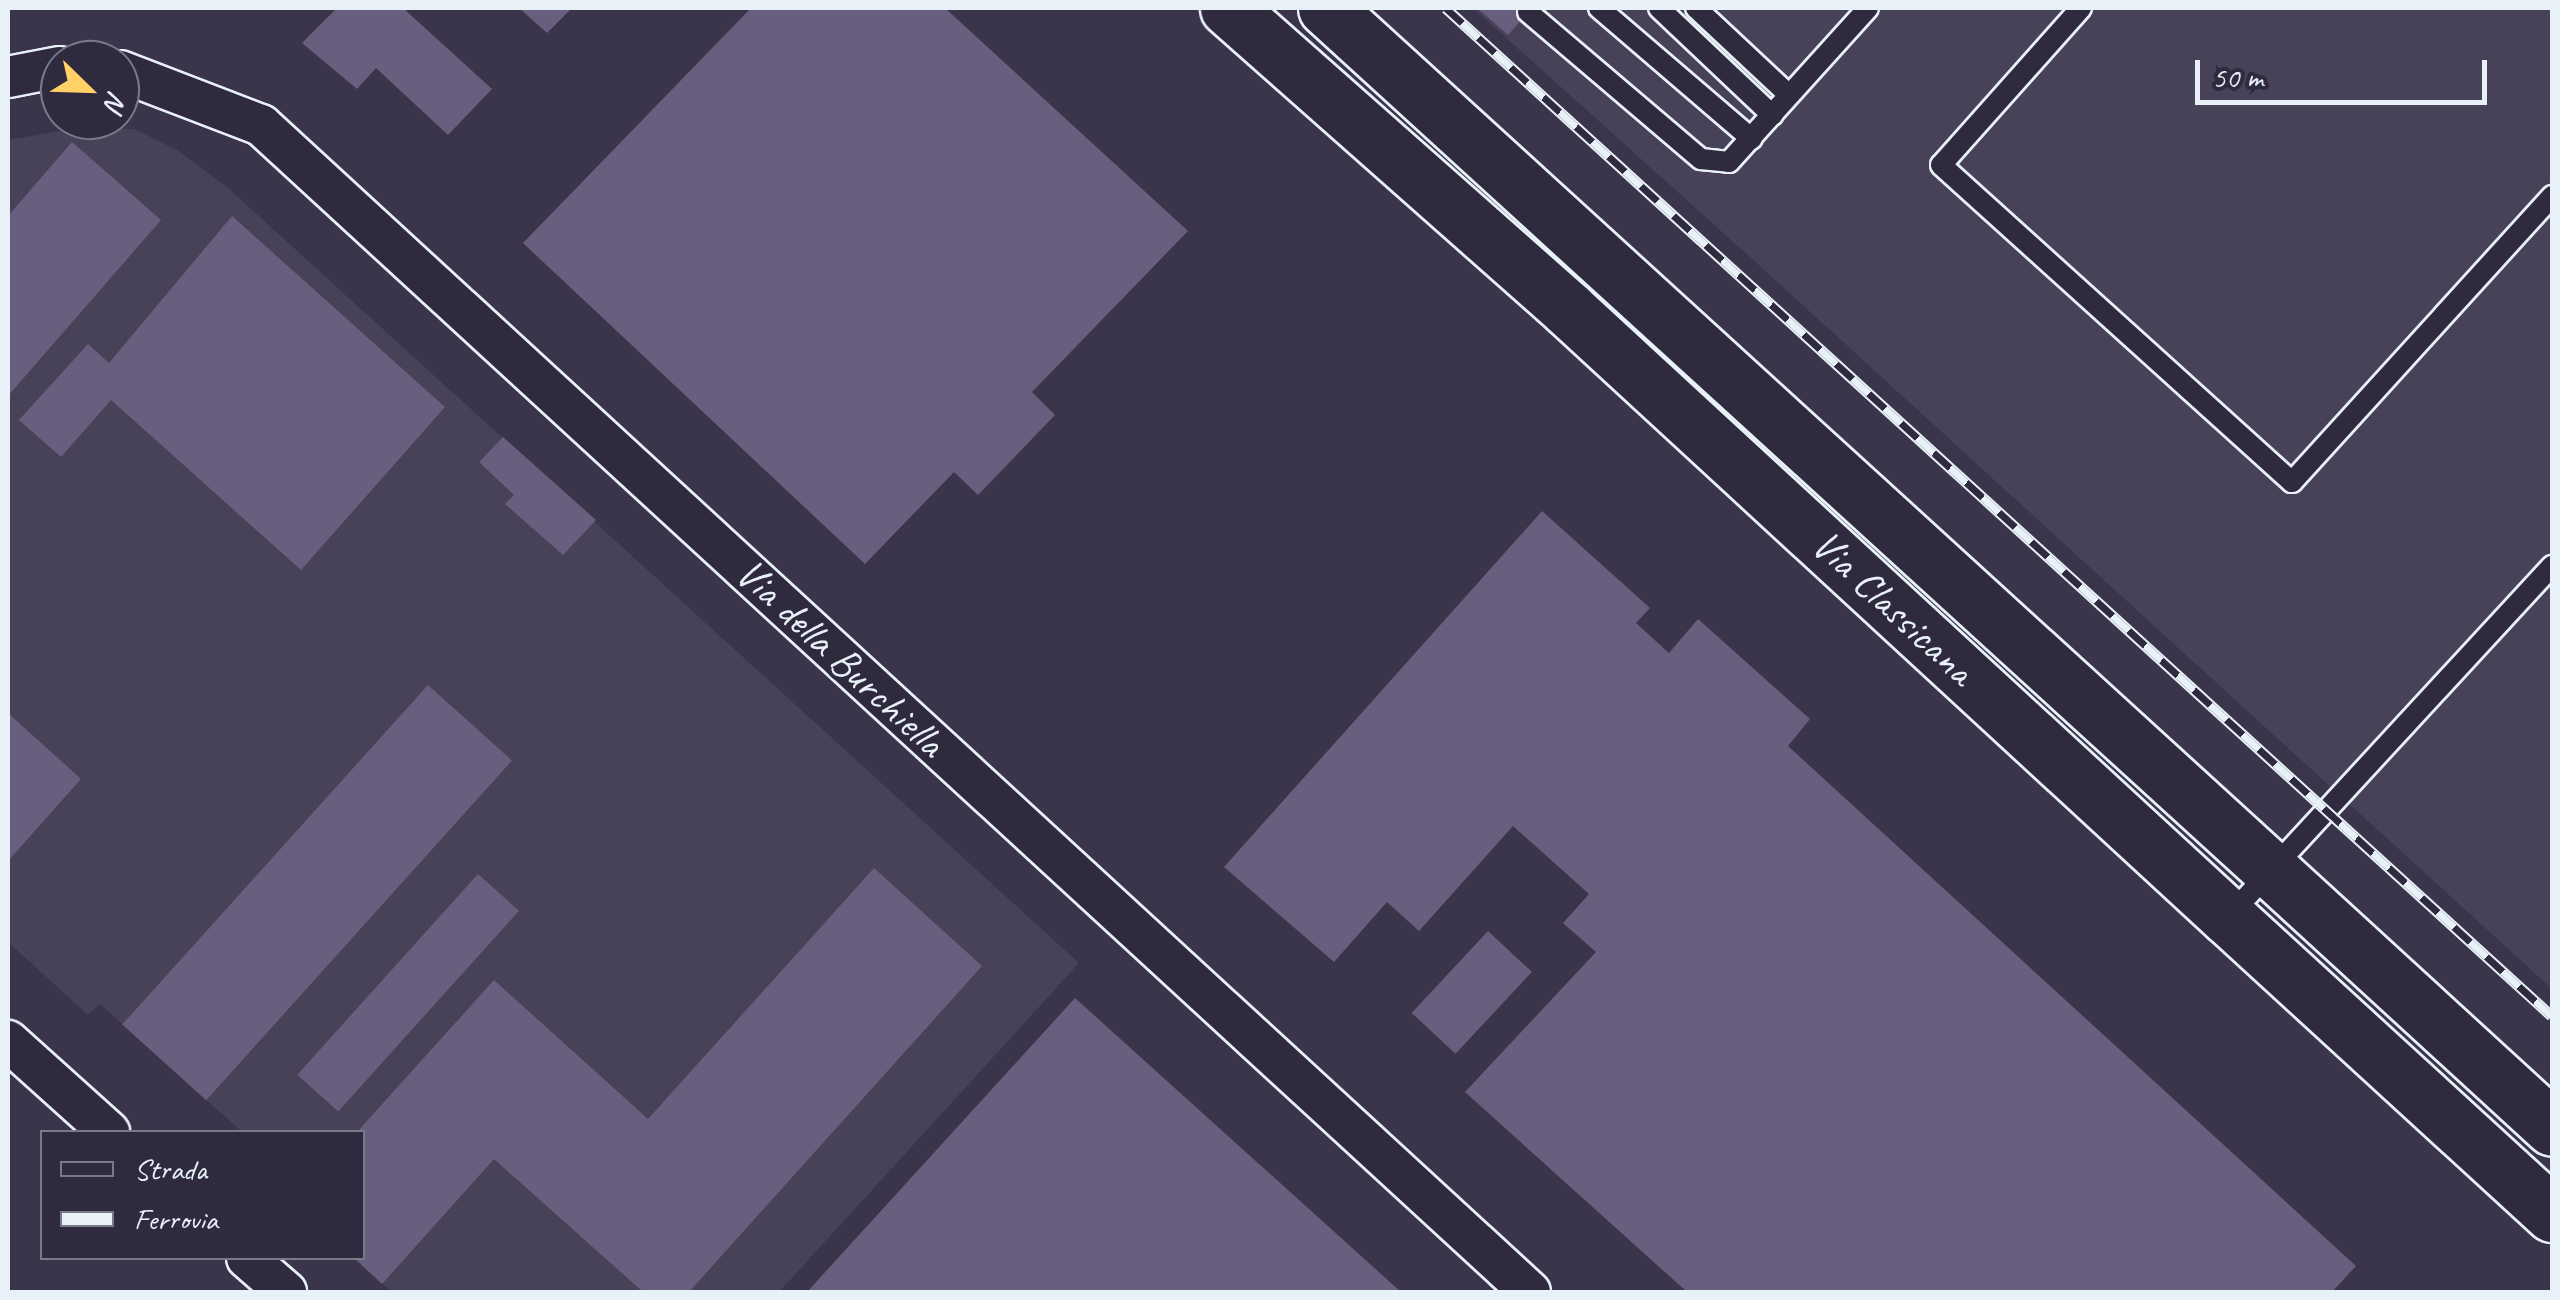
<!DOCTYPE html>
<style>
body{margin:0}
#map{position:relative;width:2560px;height:1300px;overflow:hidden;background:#3a354a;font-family:Caveat,sans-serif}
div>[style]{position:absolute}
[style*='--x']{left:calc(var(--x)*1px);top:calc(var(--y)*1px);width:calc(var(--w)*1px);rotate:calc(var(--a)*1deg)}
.built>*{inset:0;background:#484259}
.building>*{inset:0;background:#675f7d;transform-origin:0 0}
.roads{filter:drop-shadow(2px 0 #e8f1f8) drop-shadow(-2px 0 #e8f1f8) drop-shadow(0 2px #e8f1f8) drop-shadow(0 -2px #e8f1f8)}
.lane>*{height:20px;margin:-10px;padding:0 10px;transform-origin:10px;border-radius:10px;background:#2f2a3d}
.street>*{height:40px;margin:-20px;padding:0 20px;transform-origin:20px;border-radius:20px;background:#2f2a3d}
.secondary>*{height:55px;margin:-27.5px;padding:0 27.5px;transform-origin:27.5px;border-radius:27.5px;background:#2f2a3d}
.highway>*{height:55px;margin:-27.5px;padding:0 27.5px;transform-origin:27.5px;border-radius:27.5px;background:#2f2a3d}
.rail>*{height:11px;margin-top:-5.5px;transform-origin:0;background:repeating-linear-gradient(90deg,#2f2a3d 0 22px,#e8f1f8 0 44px);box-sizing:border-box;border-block:2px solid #e8f1f8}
span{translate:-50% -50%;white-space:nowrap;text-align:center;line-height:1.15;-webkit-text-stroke:8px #2f2a3d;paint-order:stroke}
.street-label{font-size:42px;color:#e8f1f8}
.frame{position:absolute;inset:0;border:10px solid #e8f1f8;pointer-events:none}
.legend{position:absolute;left:40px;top:1130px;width:325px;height:130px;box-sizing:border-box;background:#2f2a3d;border:2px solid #797a88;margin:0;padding:12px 18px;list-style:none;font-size:30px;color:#e8f1f8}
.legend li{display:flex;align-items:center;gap:20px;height:50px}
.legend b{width:50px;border:2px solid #797a88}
.north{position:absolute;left:40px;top:40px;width:100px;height:100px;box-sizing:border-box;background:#2f2a3d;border:2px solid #797a88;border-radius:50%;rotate:113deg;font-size:28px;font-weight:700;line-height:40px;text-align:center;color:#e8f1f8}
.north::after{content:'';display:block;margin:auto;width:35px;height:45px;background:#ffd166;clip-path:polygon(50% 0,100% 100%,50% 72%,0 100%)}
.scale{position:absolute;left:2195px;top:60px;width:292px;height:45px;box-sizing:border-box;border:5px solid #e8f1f8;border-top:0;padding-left:12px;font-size:30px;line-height:35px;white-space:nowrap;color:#e8f1f8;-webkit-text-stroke:8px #2f2a3d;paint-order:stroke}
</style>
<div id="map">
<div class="built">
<i style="clip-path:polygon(1473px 8px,2552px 8px,2552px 989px,1750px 257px)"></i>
<i style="clip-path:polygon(71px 129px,134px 129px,177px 150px,228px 188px,1079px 963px,779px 1292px,392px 1292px,354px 1258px,362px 1258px,362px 1132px,242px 1132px,100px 1004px,88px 1015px,8px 942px,8px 140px)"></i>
</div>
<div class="building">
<i style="clip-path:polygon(337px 8px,403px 8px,492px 89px,448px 135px,376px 68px,357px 89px,302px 43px)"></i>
<i style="clip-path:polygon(519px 8px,572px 8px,547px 33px)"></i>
<i style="clip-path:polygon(751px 8px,945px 8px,1188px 231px,1032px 392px,1055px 415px,978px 495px,954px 472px,865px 564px,523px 243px)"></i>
<i style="clip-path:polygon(1477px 8px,1532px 8px,1508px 35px)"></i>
<i style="clip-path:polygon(72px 142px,161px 220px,8px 396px,8px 216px)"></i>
<i style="clip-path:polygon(232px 216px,445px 407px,301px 570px,111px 400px,61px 457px,19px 420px,88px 344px,109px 363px)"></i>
<i style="clip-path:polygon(503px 437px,596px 520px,563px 555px,505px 504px,514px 495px,479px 462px)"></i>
<i style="clip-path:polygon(1542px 511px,1650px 608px,1636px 623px,1669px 653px,1698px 619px,1810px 719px,1788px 746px,2356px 1266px,2332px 1292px,1687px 1292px,1465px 1092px,1596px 952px,1563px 923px,1589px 894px,1513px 826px,1419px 931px,1387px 902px,1334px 962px,1224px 867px)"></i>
<i style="left:428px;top:685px;width:113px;height:457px;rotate:42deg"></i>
<i style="clip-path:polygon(8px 713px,81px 779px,8px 861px)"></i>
<i style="clip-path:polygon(874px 868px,982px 966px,689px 1292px,643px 1292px,494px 1159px,382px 1284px,354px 1258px,362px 1258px,362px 1132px,357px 1132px,494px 980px,648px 1119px)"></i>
<i style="left:478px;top:874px;width:55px;height:270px;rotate:42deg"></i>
<i style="left:1488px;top:931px;width:60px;height:112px;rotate:43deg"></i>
<i style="clip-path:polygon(1075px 998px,1401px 1292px,807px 1292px)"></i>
</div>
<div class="roads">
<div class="lane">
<i style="--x:1599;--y:8;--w:201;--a:40.6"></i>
<i style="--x:1659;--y:8;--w:156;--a:43.4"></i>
<i style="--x:1696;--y:8;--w:127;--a:43.1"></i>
<i style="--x:2081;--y:8;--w:210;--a:131.7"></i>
<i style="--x:1941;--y:165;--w:473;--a:42.1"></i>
<i style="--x:2292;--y:482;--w:387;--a:-47.7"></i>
<i style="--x:1528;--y:12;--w:227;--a:40.4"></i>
<i style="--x:1701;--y:159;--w:28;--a:6"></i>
<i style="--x:1729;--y:162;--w:207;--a:-47.9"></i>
<i style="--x:2228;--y:917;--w:478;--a:-47.3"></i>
</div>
<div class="street">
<i style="--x:120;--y:71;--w:151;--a:21"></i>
<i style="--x:261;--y:125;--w:1724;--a:42.6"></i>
<i style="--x:8;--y:77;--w:53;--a:-10.9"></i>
<i style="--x:8;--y:1041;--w:136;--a:42"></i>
<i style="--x:247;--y:1258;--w:52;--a:41.1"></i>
</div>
<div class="secondary">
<i style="--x:2272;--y:871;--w:380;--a:42.5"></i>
<i style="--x:2228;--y:917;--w:440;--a:42.5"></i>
</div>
<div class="highway">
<i style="--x:1228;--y:8;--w:453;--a:41.5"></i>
<i style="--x:1567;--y:308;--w:899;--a:42.66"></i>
<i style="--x:1326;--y:8;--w:1281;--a:42.37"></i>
</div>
</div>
<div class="rail">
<i style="--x:1446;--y:8;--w:1496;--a:42.35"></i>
</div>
<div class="street-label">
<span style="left:1893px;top:608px;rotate:43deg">Via Classicana</span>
<span style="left:840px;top:658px;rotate:43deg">Via della Burchiella</span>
</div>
<div class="frame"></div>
<ul class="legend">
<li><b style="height:12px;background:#2f2a3d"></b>Strada</li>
<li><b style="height:12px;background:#e8f1f8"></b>Ferrovia</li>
</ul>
<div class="north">N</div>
<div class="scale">50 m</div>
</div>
